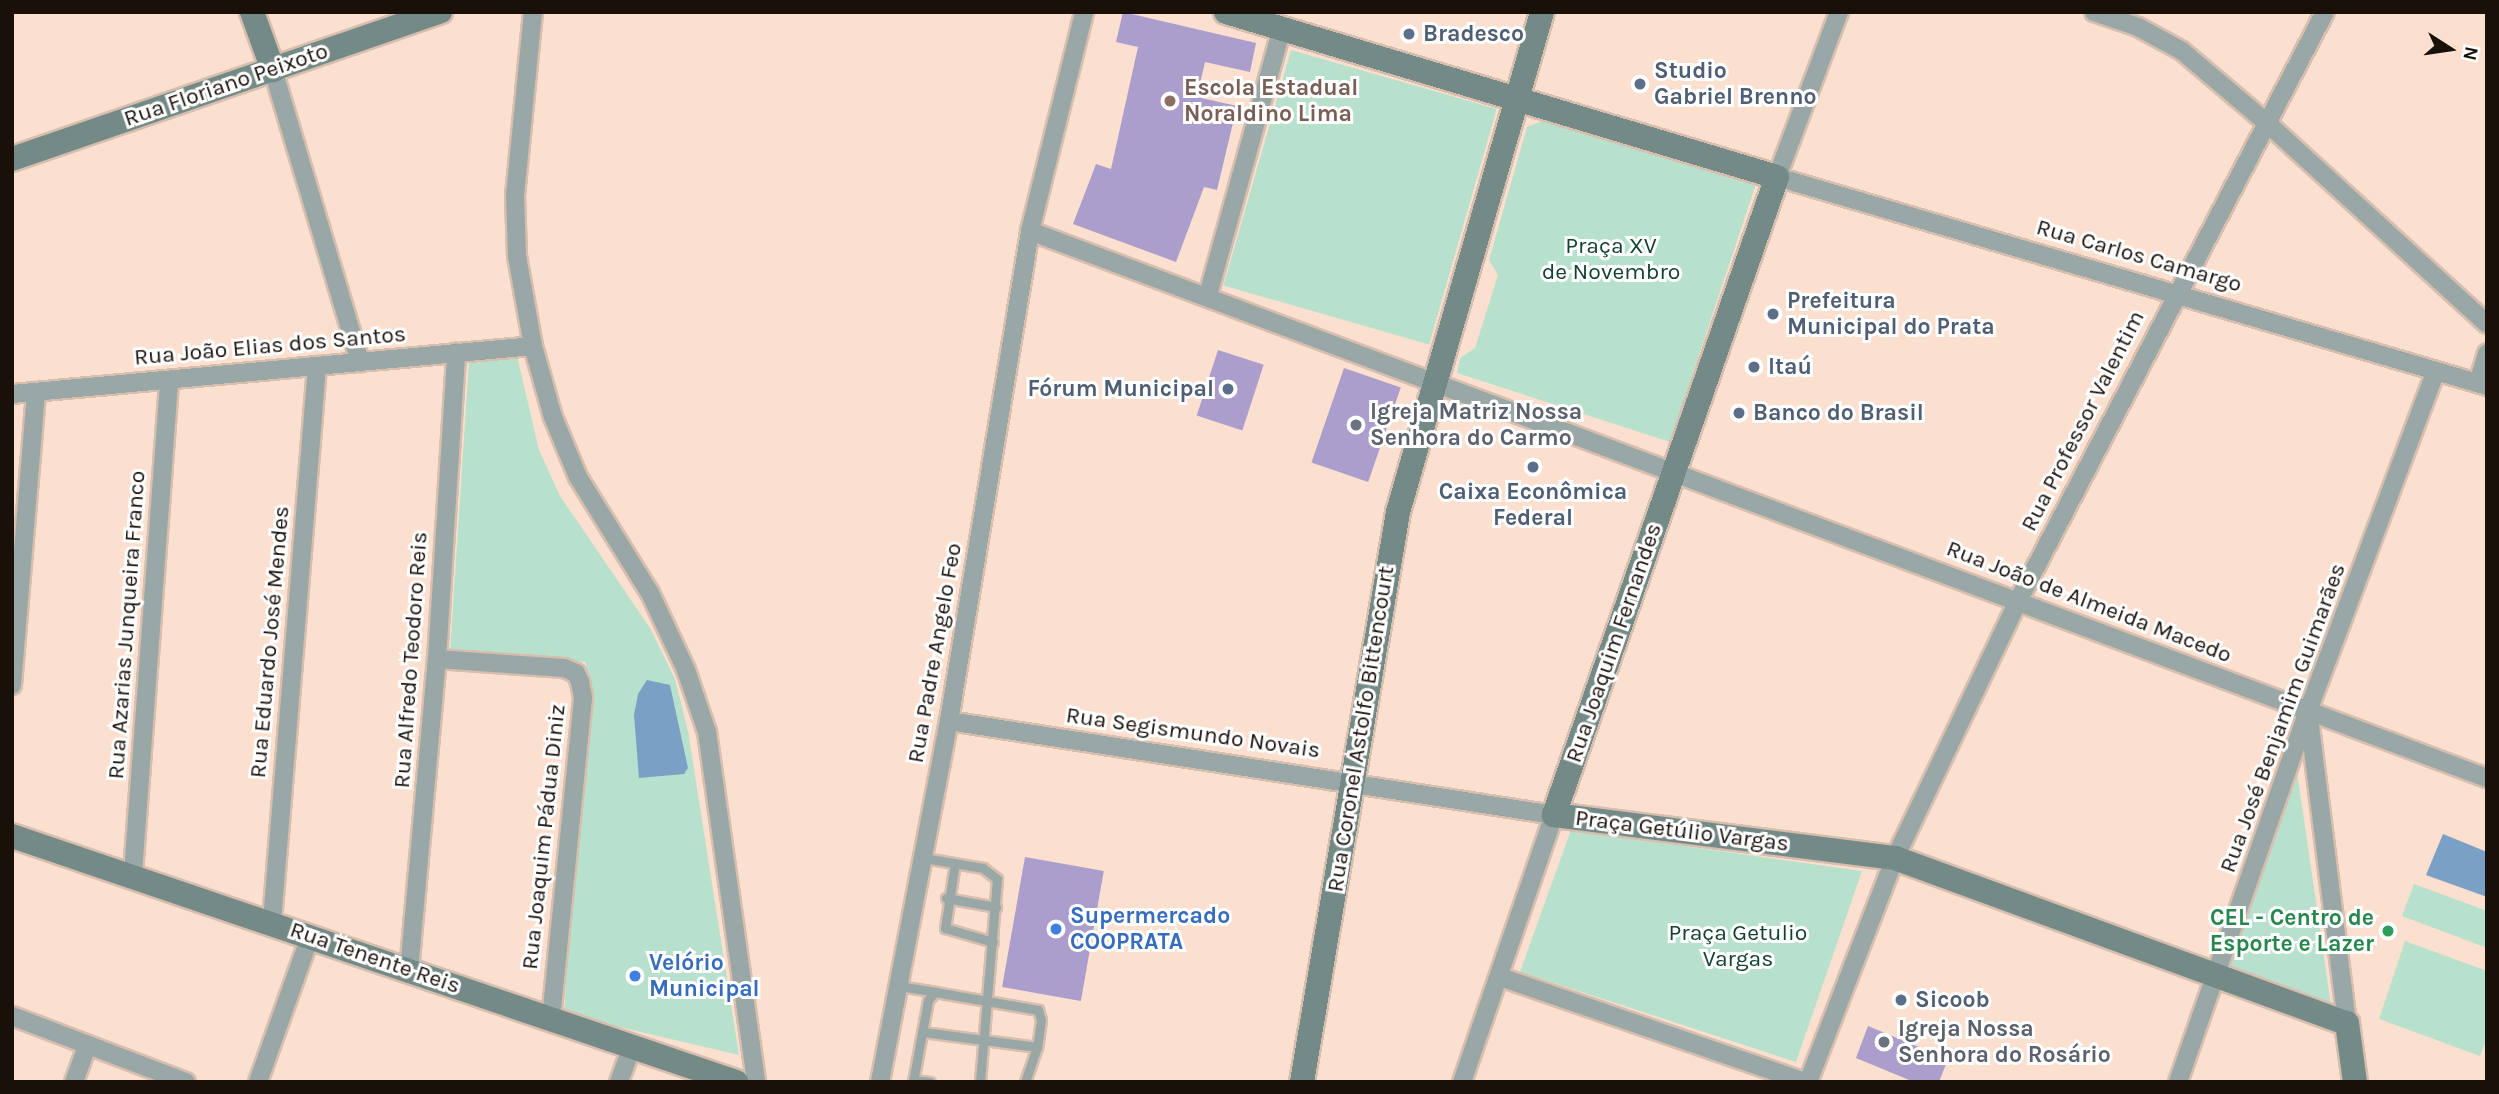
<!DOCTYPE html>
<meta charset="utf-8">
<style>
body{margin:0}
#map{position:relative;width:2499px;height:1094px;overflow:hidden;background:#fbdfcf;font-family:Karla,sans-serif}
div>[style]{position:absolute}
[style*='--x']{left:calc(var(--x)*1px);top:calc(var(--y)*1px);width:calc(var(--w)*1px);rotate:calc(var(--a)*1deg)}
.green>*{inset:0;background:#b8e1cd;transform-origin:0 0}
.water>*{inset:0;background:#7ba0c5}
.building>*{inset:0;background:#ab9ecd;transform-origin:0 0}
.roads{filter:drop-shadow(2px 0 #d7beaf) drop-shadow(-2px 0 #d7beaf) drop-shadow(0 2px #d7beaf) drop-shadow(0 -2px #d7beaf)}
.lane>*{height:9px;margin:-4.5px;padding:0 4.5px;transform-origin:4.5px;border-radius:4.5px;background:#99a8a6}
.street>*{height:18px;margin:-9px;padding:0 9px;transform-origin:9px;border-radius:9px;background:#99a8a6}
.secondary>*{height:24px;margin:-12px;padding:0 12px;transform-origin:12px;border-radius:12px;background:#738a87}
.dots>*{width:19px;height:19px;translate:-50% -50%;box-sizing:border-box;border:4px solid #fff;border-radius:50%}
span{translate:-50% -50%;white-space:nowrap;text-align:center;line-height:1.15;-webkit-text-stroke:6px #fff;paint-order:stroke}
.service-label{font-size:23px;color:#4e5e75;font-weight:700}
.left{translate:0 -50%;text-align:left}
.right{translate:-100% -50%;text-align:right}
.street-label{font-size:23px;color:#19100a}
.education-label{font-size:23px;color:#785e54;font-weight:700}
.park-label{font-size:23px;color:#13412f}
.worship-label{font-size:23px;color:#5b616d;font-weight:700}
.shop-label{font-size:23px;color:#366cbe;font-weight:700}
.leisure-label{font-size:23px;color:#27864d;font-weight:700}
.frame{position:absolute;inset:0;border:14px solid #19100a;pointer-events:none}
.north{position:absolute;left:2415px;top:14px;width:70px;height:70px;-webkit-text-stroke:5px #fff;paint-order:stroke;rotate:102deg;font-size:19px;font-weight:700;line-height:28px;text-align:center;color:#19100a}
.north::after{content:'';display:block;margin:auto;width:24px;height:32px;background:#19100a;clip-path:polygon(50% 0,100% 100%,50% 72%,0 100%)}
</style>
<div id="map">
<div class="green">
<i style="left:1291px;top:50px;width:214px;height:245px;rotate:16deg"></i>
<i style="clip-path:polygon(1545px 120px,1756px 184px,1670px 442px,1457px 373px,1460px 358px,1475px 348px,1498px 275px,1489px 260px,1527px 127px)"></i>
<i style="clip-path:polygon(517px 356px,539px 450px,560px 496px,650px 628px,675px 679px,688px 731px,739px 1055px,564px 1014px,586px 662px,450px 651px,469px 361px)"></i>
<i style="clip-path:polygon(2297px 772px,2331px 1005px,2227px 966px)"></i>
<i style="clip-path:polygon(1571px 830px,1862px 871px,1796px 1062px,1520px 972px)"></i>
<i style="clip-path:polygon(2414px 884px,2487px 911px,2487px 948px,2402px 916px)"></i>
<i style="clip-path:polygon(2405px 941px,2487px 971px,2487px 1038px,2480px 1056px,2379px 1019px)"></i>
</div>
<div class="water">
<i style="clip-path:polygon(647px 680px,670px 685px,688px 768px,684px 774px,639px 778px,634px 715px,638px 694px)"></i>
<i style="clip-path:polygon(2443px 834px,2487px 852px,2487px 897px,2426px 875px)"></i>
</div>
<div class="building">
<i style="clip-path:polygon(1123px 12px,1256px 43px,1250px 72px,1205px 62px,1197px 97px,1237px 106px,1217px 190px,1204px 187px,1176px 262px,1073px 224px,1096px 164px,1111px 169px,1138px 47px,1116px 42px)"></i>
<i style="left:1218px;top:350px;width:48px;height:69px;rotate:18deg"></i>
<i style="left:1344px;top:368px;width:60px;height:100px;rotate:19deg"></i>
<i style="left:1025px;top:857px;width:80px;height:132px;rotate:10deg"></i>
<i style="clip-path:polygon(1868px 1026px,1948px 1059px,1939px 1082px,1914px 1082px,1856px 1058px)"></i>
</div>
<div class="roads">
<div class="lane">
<i style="--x:924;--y:858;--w:60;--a:9.6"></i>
<i style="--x:983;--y:868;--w:18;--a:38"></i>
<i style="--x:997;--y:879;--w:204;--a:94.8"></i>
<i style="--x:955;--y:863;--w:66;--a:98.7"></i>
<i style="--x:945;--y:928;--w:50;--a:16.3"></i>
<i style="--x:946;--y:898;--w:51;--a:10.2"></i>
<i style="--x:899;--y:986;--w:36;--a:9"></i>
<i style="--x:923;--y:1032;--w:115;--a:7.5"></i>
<i style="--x:913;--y:1080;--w:17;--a:7"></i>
<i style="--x:913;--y:1082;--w:83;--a:-79.6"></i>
<i style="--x:928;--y:1000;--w:11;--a:-49"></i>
<i style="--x:935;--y:992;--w:105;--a:9.9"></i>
<i style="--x:1038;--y:1010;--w:10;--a:73"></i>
<i style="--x:1041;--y:1020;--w:27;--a:98"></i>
<i style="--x:1037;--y:1047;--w:37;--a:109"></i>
</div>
<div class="street">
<i style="--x:533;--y:12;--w:184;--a:95.6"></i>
<i style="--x:515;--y:195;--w:61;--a:88.1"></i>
<i style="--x:517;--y:256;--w:91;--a:79.9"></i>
<i style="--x:533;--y:346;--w:74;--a:74.3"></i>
<i style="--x:553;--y:417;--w:65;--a:67.4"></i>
<i style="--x:578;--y:477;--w:137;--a:58.2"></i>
<i style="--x:650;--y:593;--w:85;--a:64.9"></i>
<i style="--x:686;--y:670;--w:65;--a:71.3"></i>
<i style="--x:707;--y:732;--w:353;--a:82"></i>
<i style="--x:1839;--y:12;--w:176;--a:110.6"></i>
<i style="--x:1777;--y:177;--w:740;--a:16.4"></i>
<i style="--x:2094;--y:12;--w:46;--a:18.8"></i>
<i style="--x:2138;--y:27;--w:50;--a:28.6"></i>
<i style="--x:2182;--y:51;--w:111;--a:40.3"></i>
<i style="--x:2267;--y:123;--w:298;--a:42.4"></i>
<i style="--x:273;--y:70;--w:305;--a:73.4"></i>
<i style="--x:1030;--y:231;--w:1556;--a:20.58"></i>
<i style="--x:1208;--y:295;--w:276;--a:-74.5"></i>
<i style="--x:2478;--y:383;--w:31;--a:-73"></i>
<i style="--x:12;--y:394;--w:523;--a:-5.26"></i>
<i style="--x:437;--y:659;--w:127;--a:4.1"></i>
<i style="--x:564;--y:668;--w:13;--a:23"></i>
<i style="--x:576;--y:673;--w:10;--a:66"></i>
<i style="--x:580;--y:682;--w:16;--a:79"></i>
<i style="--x:583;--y:698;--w:323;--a:95.7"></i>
<i style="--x:12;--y:685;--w:294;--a:-85.3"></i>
<i style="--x:2309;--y:718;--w:307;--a:82.9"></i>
<i style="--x:949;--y:721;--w:612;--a:8.83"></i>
<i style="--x:1554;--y:815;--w:282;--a:109"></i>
<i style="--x:133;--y:873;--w:494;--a:-85.8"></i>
<i style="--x:272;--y:921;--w:557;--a:-85.36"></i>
<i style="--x:409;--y:971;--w:313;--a:-84.9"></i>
<i style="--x:437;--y:659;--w:307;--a:-86.4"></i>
<i style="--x:1500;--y:977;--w:323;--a:19"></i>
<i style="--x:12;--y:1016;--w:186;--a:20.8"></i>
<i style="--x:74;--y:1082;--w:38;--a:-70"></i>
<i style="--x:258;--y:1082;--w:154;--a:-70.3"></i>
<i style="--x:619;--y:1082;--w:38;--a:-70"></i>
<i style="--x:880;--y:1082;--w:368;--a:-79.2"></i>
<i style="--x:949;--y:721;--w:497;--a:-80.6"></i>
<i style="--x:1030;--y:231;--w:226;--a:-76.1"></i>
<i style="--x:1808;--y:1082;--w:240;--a:-68.8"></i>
<i style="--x:1895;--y:858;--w:285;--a:-64.4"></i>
<i style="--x:2018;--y:601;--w:664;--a:-62.47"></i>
<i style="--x:2178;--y:1082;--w:393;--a:-70.7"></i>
<i style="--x:2308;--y:711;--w:363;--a:-69.4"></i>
</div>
<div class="secondary">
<i style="--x:252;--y:12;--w:62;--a:70.1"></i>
<i style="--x:1226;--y:12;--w:575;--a:16.67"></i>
<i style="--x:1777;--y:177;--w:676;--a:109.27"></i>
<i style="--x:1554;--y:815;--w:344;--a:7.2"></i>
<i style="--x:1895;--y:858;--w:481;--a:20.1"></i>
<i style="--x:2347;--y:1023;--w:60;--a:82.3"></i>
<i style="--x:12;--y:159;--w:453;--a:-19"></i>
<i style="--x:12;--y:836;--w:765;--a:18.77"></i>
<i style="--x:1302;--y:1082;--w:578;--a:-80.44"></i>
<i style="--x:1398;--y:512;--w:520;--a:-73.93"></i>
</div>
</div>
<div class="dots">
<i style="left:1409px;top:34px;background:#5c6f8a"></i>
<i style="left:1640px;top:84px;background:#5c6f8a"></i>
<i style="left:1170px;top:101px;background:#8d6e63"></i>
<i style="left:1773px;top:314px;background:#5c6f8a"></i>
<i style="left:1754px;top:367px;background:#5c6f8a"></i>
<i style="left:1228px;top:389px;background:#5c6f8a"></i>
<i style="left:1739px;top:413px;background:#5c6f8a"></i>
<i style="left:1356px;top:425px;background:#6b7280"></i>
<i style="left:1533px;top:467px;background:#5c6f8a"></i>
<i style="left:1056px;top:929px;background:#3f7fe0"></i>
<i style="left:2388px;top:931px;background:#2e9e5b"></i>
<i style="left:635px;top:976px;background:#3f7fe0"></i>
<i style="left:1901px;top:1000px;background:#5c6f8a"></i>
<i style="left:1884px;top:1042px;background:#6b7280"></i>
</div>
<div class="service-label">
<span class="left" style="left:1423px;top:34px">Bradesco</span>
<span class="left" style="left:1654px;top:84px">Studio<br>Gabriel Brenno</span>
<span class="left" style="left:1787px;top:314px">Prefeitura<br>Municipal do Prata</span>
<span class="left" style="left:1768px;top:367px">Itaú</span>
<span class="right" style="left:1214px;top:389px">Fórum Municipal</span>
<span class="left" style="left:1753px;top:413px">Banco do Brasil</span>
<span style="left:1533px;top:505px">Caixa Econômica<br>Federal</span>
<span class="left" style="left:1915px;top:1000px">Sicoob</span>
</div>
<div class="street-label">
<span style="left:226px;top:85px;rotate:-19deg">Rua Floriano Peixoto</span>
<span style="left:2139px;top:256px;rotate:16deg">Rua Carlos Camargo</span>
<span style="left:270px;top:346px;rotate:-5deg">Rua João Elias dos Santos</span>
<span style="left:2083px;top:421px;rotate:-63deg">Rua Professor Valentim</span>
<span style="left:2089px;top:602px;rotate:21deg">Rua João de Almeida Macedo</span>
<span style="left:127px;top:625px;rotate:-86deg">Rua Azarias Junqueira Franco</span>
<span style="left:270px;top:642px;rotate:-85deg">Rua Eduardo José Mendes</span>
<span style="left:1614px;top:643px;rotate:-71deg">Rua Joaquim Fernandes</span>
<span style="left:935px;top:653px;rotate:-80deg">Rua Padre Angelo Feo</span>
<span style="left:411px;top:660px;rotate:-86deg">Rua Alfredo Teodoro Reis</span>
<span style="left:2283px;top:718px;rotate:-70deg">Rua José Benjamim Guimarães</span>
<span style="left:1361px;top:729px;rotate:-81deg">Rua Coronel Astolfo Bittencourt</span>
<span style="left:1193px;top:733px;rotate:8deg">Rua Segismundo Novais</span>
<span style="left:1682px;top:831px;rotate:7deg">Praça Getúlio Vargas</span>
<span style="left:544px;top:837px;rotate:-84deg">Rua Joaquim Pádua Diniz</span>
<span style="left:375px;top:958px;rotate:19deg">Rua Tenente Reis</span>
</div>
<div class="education-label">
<span class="left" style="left:1184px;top:101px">Escola Estadual<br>Noraldino Lima</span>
</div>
<div class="park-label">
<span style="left:1611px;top:259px">Praça XV<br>de Novembro</span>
<span style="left:1738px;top:946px">Praça Getulio<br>Vargas</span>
</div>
<div class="worship-label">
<span class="left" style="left:1370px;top:425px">Igreja Matriz Nossa<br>Senhora do Carmo</span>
<span class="left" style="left:1898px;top:1042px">Igreja Nossa<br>Senhora do Rosário</span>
</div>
<div class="shop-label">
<span class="left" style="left:1070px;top:929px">Supermercado<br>COOPRATA</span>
<span class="left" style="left:649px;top:976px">Velório<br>Municipal</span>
</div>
<div class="leisure-label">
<span class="right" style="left:2374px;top:931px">CEL - Centro de<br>Esporte e Lazer</span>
</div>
<div class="frame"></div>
<div class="north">N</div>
</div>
